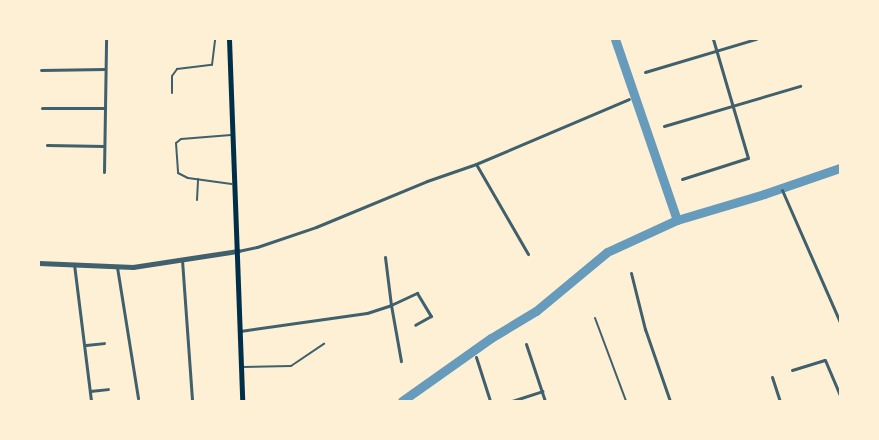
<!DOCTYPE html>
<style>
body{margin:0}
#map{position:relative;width:879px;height:440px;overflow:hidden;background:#fdf0d5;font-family:Poppins,sans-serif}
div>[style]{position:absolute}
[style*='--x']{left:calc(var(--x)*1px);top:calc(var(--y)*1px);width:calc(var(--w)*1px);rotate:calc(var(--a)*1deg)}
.canal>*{height:9px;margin:-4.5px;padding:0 4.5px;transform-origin:4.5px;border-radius:4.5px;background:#669bbc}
.service>*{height:2px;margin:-1px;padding:0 1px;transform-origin:1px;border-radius:1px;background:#3f606c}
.minor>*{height:3px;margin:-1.5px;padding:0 1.5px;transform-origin:1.5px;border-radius:1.5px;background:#3f606c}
.tertiary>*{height:4.5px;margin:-2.25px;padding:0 2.25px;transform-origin:2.25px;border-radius:2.25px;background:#3f606c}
.secondary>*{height:5px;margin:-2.5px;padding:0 2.5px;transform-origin:2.5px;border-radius:2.5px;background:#003049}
span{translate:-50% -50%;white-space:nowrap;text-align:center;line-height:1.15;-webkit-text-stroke:5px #fdf0d5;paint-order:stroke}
.frame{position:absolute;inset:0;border:40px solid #fdf0d5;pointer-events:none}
</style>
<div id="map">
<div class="canal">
<i style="--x:615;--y:39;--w:191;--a:71.1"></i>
<i style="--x:402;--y:401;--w:109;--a:-35.3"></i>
<i style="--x:491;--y:338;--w:52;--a:-31"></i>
<i style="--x:536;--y:311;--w:92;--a:-39.7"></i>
<i style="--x:607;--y:252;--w:77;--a:-24.6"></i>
<i style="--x:677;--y:220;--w:91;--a:-16.6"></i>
<i style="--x:764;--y:194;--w:80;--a:-18.9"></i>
</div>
<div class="service">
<i style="--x:172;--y:93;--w:17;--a:-90"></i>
<i style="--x:172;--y:76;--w:9;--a:-54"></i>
<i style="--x:177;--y:69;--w:35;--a:-7"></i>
<i style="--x:212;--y:65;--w:26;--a:-83"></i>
<i style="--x:231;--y:135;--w:50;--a:175.4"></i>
<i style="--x:181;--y:139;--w:6;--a:141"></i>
<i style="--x:176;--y:143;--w:30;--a:86"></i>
<i style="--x:178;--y:173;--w:11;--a:27"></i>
<i style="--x:188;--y:178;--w:44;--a:7.8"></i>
<i style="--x:197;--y:200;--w:21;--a:-87"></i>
<i style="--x:595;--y:318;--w:89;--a:69.5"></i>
<i style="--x:241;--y:367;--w:50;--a:-1.1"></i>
<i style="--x:291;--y:366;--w:40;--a:-34"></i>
</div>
<div class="minor">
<i style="--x:41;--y:70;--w:64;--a:-0.9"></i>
<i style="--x:645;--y:72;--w:116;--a:-16.6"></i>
<i style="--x:42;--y:108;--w:63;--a:0"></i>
<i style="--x:664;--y:126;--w:142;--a:-16.4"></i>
<i style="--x:47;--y:145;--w:57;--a:1"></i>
<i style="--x:476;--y:164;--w:104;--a:60"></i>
<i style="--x:104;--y:172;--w:133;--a:-89.1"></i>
<i style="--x:682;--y:179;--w:69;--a:-17.7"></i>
<i style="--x:748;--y:158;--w:124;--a:-106.4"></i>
<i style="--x:782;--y:190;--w:144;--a:66.3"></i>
<i style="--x:238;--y:251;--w:19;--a:-12"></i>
<i style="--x:257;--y:247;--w:62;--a:-18.7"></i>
<i style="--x:316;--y:227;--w:120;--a:-22.5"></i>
<i style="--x:427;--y:181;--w:52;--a:-19.1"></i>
<i style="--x:476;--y:164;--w:166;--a:-23"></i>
<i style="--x:385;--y:257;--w:48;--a:82.9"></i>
<i style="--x:391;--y:305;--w:57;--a:79.9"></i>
<i style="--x:182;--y:260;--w:141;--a:85.9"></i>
<i style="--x:74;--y:264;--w:138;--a:82.9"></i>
<i style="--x:117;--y:267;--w:133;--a:80.9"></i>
<i style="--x:631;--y:273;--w:58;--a:76"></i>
<i style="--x:645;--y:329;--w:76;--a:70.9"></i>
<i style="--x:240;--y:331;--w:128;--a:-8.1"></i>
<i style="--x:367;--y:313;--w:25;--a:-18"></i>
<i style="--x:391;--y:305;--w:29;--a:-25"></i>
<i style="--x:417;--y:293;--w:27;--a:59"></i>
<i style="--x:431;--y:316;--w:18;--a:151"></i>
<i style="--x:526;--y:344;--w:60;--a:71.6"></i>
<i style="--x:86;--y:345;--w:18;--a:-6"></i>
<i style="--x:476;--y:357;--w:46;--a:72.3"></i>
<i style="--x:792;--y:370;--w:34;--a:-17"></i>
<i style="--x:825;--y:360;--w:39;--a:67"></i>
<i style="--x:772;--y:377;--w:25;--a:72"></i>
<i style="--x:90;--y:391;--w:18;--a:-6"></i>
<i style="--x:512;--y:401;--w:32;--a:-18"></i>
</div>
<div class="tertiary">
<i style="--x:39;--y:263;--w:94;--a:2.4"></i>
<i style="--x:133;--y:267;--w:106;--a:-8.7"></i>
</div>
<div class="secondary">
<i style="--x:229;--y:39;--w:362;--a:87.9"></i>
</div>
<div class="frame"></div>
</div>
